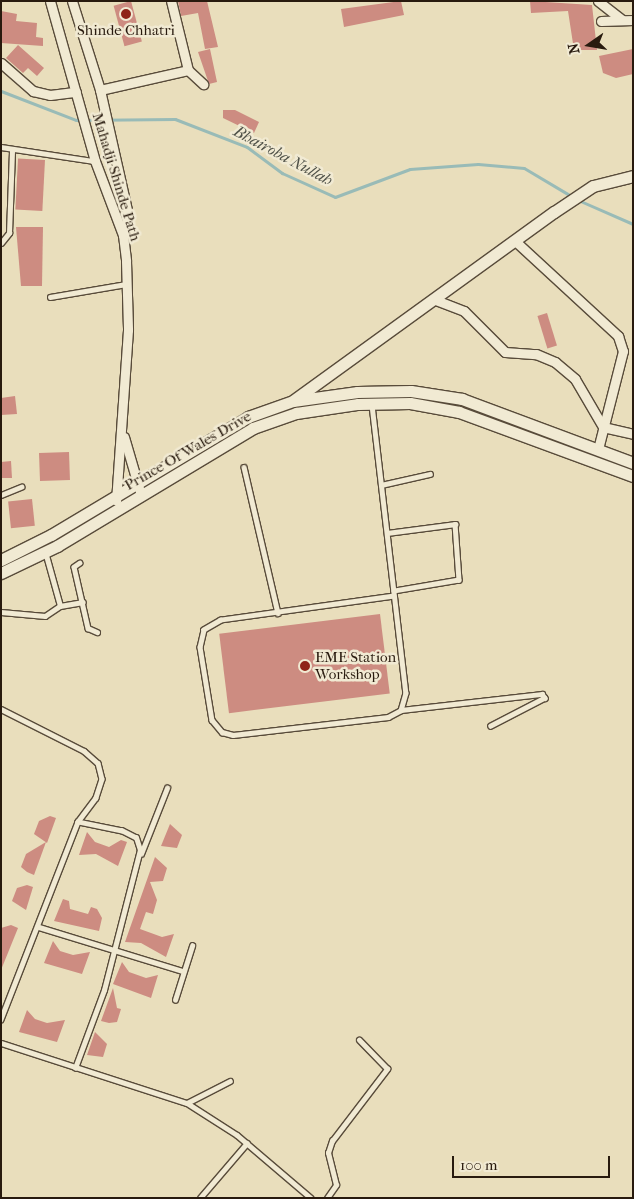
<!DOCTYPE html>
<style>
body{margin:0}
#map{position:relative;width:634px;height:1199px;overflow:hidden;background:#e9debc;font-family:"IM FELL French Canon",serif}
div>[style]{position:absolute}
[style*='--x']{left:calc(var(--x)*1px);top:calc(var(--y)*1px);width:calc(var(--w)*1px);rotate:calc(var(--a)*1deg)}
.stream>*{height:3px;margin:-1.5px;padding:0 1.5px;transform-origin:1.5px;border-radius:1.5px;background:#99bbb7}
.building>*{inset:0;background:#cd8c81;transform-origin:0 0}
.roads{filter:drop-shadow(1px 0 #584b3a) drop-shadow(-1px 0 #584b3a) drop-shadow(0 1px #584b3a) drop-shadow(0 -1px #584b3a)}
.lane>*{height:4.5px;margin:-2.25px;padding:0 2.25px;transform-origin:2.25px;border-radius:2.25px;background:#f1ead3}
.street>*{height:9px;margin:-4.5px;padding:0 4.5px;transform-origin:4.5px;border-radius:4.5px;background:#f1ead3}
.secondary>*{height:11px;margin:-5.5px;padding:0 5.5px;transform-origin:5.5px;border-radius:5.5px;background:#f1ead3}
.dots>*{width:14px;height:14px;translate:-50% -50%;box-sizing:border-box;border:2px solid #f1ead3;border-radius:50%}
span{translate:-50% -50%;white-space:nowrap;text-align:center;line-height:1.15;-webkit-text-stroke:5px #f1ead3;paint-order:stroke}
.poi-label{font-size:15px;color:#281a0e}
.left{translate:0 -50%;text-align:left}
.street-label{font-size:15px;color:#281a0e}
.water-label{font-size:16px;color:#505249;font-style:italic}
.frame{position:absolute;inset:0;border:2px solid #281a0e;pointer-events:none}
.north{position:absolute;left:564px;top:20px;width:50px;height:50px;-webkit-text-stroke:4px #f1ead3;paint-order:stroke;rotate:257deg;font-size:14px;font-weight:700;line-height:20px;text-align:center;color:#281a0e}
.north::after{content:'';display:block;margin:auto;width:18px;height:22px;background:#281a0e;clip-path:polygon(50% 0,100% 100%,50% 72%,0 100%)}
.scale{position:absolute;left:452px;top:1156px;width:158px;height:22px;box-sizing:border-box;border:2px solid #281a0e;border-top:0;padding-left:6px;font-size:15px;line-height:18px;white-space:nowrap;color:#281a0e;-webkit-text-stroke:4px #f1ead3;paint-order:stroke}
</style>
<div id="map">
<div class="stream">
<i style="--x:1;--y:91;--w:80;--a:21.1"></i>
<i style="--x:76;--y:120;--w:99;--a:-0.6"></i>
<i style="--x:175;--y:119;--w:77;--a:21.3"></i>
<i style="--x:247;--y:147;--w:44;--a:36.6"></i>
<i style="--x:282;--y:173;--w:58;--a:24.4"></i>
<i style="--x:335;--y:197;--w:80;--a:-20.5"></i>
<i style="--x:410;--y:169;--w:68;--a:-4.2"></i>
<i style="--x:478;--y:164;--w:46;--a:5"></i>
<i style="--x:524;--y:168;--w:55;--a:30.8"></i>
<i style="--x:578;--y:200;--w:60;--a:23.6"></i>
</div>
<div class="building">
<i style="left:131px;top:1px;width:42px;height:18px;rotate:75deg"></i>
<i style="clip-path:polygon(178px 1px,207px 1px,218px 47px,205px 49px,198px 13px,181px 16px)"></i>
<i style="clip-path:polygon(401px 1px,404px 15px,344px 27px,341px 9px)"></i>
<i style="clip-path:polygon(530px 1px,592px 5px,597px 50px,574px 50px,568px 11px,531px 13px)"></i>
<i style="clip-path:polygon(1px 11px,17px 14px,16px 21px,37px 23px,36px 37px,43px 38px,43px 46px,1px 43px)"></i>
<i style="clip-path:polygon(18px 45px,44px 68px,37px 76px,28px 68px,23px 73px,6px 58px)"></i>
<i style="clip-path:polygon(210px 49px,217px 82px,209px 84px,198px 52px)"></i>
<i style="clip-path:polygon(633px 49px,633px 74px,616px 78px,603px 73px,599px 56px)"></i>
<i style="clip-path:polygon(223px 110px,235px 110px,259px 122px,254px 133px,223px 118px)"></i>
<i style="left:45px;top:160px;width:51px;height:27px;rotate:93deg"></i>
<i style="clip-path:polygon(16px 227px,43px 227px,42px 286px,21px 286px)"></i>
<i style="left:547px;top:313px;width:34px;height:10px;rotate:73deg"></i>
<i style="clip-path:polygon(15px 396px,17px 414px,1px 415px,1px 398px)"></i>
<i style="left:69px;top:452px;width:28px;height:30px;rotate:88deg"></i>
<i style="clip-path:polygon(11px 461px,12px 478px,1px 478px,1px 462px)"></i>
<i style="left:32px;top:499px;width:27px;height:24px;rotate:84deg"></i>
<i style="left:380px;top:614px;width:80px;height:162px;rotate:83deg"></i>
<i style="clip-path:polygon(50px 816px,56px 818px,47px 843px,34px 834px,39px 821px)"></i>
<i style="clip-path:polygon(170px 824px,182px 835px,177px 848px,161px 846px)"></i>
<i style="clip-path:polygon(87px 832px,95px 842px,109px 847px,121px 840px,127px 842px,118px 866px,96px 854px,79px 855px)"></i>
<i style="clip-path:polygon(46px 842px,34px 875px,27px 872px,21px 867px,26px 854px)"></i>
<i style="clip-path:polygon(155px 857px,167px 868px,163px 881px,150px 882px,157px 900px,153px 914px,146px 912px,140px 929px,162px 937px,174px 934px,166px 957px,141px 943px,125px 942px)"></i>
<i style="clip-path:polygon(27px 885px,33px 887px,26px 910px,12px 901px,17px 888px)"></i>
<i style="clip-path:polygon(63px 899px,69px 901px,70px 909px,88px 914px,91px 907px,97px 909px,102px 918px,99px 931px,54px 921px)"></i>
<i style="clip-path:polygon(11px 925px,18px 928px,1px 970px,1px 928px)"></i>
<i style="clip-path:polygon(53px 941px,60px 951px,73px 955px,90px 952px,82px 974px,44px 963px)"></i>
<i style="clip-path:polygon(122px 962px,129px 972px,146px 978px,158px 975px,151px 998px,113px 984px)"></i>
<i style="clip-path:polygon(113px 988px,117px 1008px,121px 1009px,117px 1022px,109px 1023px,101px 1021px)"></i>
<i style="clip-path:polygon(27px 1010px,35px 1019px,47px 1023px,65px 1020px,57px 1042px,19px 1032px)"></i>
<i style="clip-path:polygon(95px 1032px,107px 1044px,103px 1057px,87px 1055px)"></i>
</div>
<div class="roads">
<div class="lane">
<i style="--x:1;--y:147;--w:94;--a:8.6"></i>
<i style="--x:1;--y:243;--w:13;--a:-51"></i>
<i style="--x:9;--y:233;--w:83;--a:-87.9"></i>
<i style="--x:50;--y:297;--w:77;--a:-9.7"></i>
<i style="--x:372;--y:405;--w:290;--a:83.3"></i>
<i style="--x:406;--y:693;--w:18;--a:106"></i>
<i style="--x:244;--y:467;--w:150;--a:76.9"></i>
<i style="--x:381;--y:485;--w:50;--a:-12.7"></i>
<i style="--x:1;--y:495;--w:22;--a:-22"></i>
<i style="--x:387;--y:533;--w:69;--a:-7.5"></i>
<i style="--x:455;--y:524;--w:56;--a:85.9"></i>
<i style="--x:459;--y:580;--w:66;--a:170.4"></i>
<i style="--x:80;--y:563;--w:7;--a:146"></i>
<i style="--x:74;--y:567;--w:63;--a:77.1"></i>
<i style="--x:88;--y:628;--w:10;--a:24"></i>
<i style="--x:394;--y:596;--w:175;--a:172.1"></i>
<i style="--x:221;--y:620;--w:20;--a:150"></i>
<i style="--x:204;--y:630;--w:17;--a:103"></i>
<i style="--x:200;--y:647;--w:74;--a:80.7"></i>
<i style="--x:212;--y:720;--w:16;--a:50"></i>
<i style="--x:222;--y:732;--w:11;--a:15"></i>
<i style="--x:233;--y:735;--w:156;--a:-6.6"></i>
<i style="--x:388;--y:717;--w:15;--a:-28"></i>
<i style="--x:401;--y:710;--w:142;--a:-6.5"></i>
<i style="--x:542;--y:694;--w:5;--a:53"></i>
<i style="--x:545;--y:698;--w:61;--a:152.6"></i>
<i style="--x:60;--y:606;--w:23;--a:-10"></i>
<i style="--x:1;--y:612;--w:44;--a:5.2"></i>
<i style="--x:45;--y:616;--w:18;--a:-34"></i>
<i style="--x:60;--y:606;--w:56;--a:-105.5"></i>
<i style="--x:1;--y:709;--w:93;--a:26.8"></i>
<i style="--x:84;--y:751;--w:18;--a:41"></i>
<i style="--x:98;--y:763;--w:16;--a:76"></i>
<i style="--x:102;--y:779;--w:20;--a:108"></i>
<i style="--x:96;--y:798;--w:30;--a:127"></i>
<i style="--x:78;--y:822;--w:212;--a:111.3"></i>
<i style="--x:141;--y:854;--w:71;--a:-68.5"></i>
<i style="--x:39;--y:927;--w:151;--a:17"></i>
<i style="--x:175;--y:1000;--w:57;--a:-72.5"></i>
<i style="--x:1;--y:1043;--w:195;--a:17.9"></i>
<i style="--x:187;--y:1103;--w:59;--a:32.6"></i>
<i style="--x:237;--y:1135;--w:97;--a:40.4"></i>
<i style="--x:75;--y:1068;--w:83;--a:-69.6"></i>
<i style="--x:104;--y:990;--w:145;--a:-75.6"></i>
<i style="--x:140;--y:850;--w:13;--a:-108"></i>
<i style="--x:136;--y:838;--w:16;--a:-153"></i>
<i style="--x:122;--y:831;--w:45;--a:-168.4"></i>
<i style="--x:187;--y:1103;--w:48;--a:-27.1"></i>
<i style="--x:200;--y:1198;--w:72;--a:-49.5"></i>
<i style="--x:327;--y:1198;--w:16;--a:-55"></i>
<i style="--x:336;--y:1185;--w:33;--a:-104"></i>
<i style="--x:328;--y:1153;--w:13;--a:-72"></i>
<i style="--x:332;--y:1141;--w:91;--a:-52.6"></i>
<i style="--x:387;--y:1069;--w:40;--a:-134"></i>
</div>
<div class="street">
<i style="--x:50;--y:1;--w:166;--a:74.3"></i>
<i style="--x:95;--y:161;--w:79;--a:69.3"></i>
<i style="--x:123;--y:235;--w:26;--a:83"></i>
<i style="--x:126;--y:261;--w:69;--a:88.3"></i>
<i style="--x:128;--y:330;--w:171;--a:94"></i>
<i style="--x:72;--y:1;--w:93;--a:72.5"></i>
<i style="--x:100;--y:90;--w:127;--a:77.3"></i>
<i style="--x:128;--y:214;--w:22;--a:103"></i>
<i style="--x:598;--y:1;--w:31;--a:38"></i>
<i style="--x:601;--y:21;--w:32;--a:-2"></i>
<i style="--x:1;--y:63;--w:43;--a:41.2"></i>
<i style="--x:33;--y:91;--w:17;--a:13"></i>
<i style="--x:50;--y:95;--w:26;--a:-7"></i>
<i style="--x:188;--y:70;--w:21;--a:43"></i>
<i style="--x:100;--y:90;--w:90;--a:-12.8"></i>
<i style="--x:188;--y:70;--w:71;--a:-103.8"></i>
<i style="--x:514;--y:240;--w:142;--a:42.7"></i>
<i style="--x:618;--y:336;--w:16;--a:72"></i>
<i style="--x:623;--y:351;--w:101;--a:104.3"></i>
<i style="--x:433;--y:299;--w:33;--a:21"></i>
<i style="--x:464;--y:311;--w:58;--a:45"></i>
<i style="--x:505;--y:352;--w:31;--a:4"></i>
<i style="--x:536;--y:354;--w:21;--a:23"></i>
<i style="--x:555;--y:362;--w:26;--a:40"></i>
<i style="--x:575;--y:379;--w:56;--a:59.7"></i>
<i style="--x:603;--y:427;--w:31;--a:13"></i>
<i style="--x:124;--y:437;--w:60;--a:73.7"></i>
</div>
<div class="secondary">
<i style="--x:294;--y:400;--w:321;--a:-35.9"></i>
<i style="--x:554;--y:212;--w:47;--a:-33.7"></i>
<i style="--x:593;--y:186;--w:41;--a:-14"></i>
<i style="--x:1;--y:560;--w:56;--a:-26.6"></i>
<i style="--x:51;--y:535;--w:230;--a:-30.9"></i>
<i style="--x:248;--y:417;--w:48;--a:-19.6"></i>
<i style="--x:293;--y:401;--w:65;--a:-8"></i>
<i style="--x:357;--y:392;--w:54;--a:-1.1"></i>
<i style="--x:411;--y:391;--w:52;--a:8.9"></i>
<i style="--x:462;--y:399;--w:183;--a:20.5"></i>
<i style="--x:1;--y:573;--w:62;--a:-25.7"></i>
<i style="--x:57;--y:546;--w:229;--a:-31"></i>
<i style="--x:253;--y:428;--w:46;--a:-19.2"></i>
<i style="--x:296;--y:413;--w:63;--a:-8.3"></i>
<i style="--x:358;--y:404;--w:52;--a:-1.1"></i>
<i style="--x:410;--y:403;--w:50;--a:10.4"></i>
<i style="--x:459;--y:412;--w:185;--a:20.2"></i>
</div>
</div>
<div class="dots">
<i style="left:126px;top:14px;background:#8f2418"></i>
<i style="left:305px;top:666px;background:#8f2418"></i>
</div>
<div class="poi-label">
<span style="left:126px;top:31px">Shinde Chhatri</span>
<span class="left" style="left:315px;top:666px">EME Station<br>Workshop</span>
</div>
<div class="street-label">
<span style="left:116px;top:177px;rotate:73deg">Mahadji Shinde Path</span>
<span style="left:188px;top:451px;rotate:-30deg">Prince Of Wales Drive</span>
</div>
<div class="water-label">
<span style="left:283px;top:156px;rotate:28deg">Bhairoba Nullah</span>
</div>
<div class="frame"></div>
<div class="north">N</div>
<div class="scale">100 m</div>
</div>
